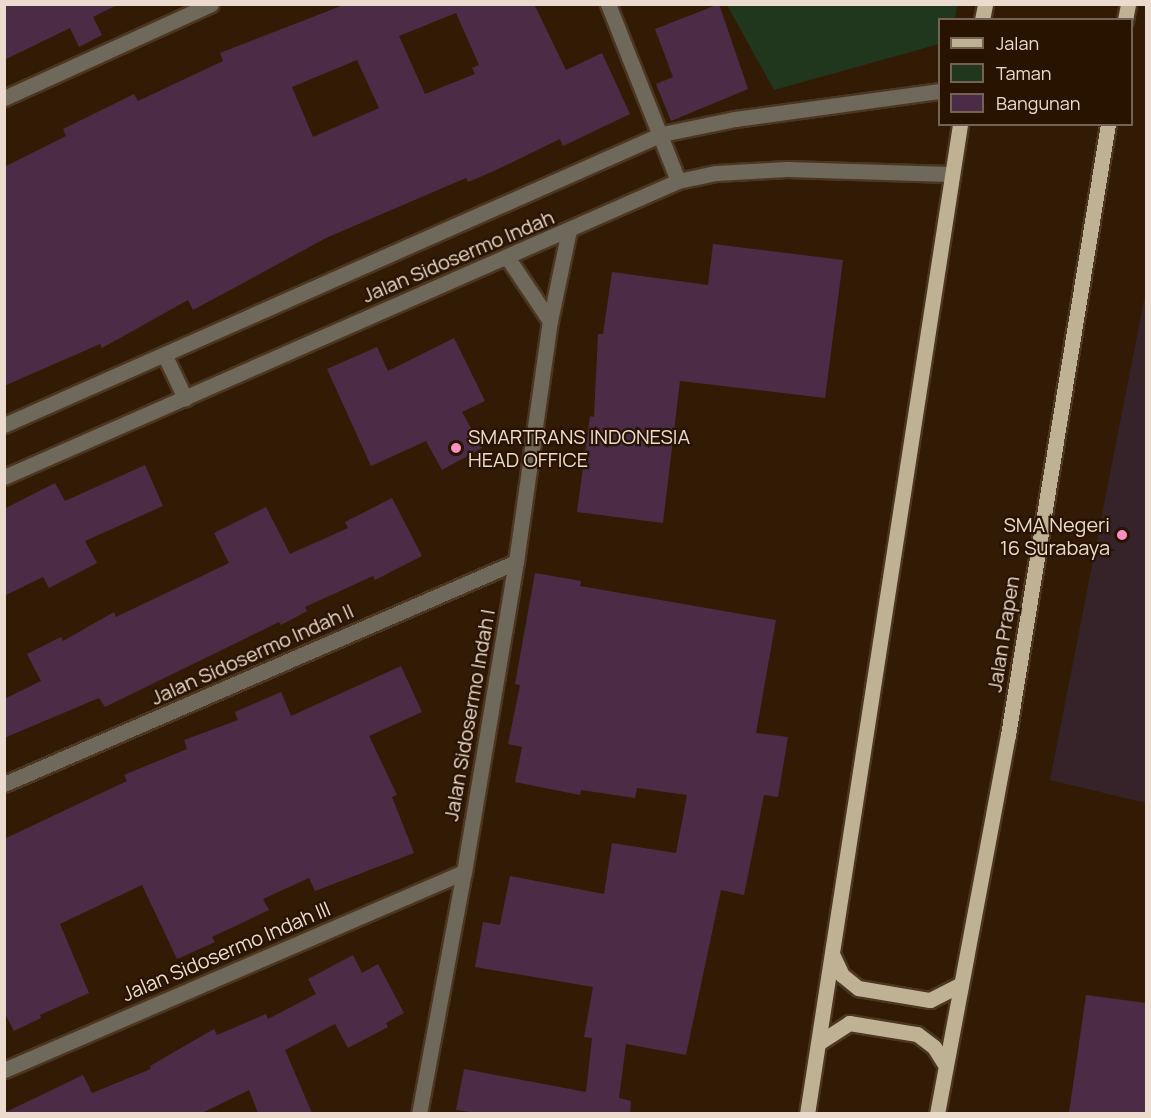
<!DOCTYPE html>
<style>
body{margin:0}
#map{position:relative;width:1151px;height:1118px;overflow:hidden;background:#321b05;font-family:Manrope,sans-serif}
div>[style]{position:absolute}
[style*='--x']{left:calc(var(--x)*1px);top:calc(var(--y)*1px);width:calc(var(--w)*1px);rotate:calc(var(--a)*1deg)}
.education>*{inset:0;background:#352329}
.green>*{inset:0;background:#21371d}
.building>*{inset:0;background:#4b2c47}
.roads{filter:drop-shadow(2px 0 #4c3621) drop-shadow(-2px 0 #4c3621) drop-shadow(0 2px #4c3621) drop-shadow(0 -2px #4c3621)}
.minor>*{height:15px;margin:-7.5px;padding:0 7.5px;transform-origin:7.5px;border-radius:7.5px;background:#6f695b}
.major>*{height:15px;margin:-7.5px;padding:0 7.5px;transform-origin:7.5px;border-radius:7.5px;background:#bfb194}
.dots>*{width:16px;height:16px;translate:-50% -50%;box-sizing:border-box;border:3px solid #281200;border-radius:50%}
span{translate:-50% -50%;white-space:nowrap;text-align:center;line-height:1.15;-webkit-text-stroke:4.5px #281200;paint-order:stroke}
.street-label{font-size:20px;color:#ebdbce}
.poi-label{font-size:20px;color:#ebdbce}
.left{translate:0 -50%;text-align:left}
.right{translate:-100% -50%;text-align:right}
.frame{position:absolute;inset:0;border:6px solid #ebdbce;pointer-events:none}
.legend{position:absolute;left:938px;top:18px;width:195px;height:108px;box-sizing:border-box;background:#281200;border:2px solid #766252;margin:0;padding:8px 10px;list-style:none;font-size:18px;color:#ebdbce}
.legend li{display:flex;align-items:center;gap:12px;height:30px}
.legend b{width:30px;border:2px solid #766252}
</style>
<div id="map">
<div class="education">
<i style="clip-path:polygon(1146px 290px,1146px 803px,1050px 780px)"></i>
</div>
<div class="green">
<i style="clip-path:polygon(727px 5px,957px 5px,955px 19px,940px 20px,939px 44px,774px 90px)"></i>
</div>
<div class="building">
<i style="clip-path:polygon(4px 4px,119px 4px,93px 17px,102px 35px,79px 47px,70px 28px,4px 60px)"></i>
<i style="clip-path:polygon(evenodd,346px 4px,534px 4px,566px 70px,602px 53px,630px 114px,563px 146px,560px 139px,494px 171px,468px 182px,466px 178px,326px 238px,193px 310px,188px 300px,102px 348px,100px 344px,4px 386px,4px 167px,66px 136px,63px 129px,134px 94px,138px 101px,223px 61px,220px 53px,346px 4px,456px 13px,479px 65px,472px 68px,475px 74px,425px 94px,399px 36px,456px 13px,346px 4px,357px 60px,379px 108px,313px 137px,292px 87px,357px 60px)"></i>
<i style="clip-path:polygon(719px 4px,748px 89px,671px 121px,656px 84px,673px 77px,655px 29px)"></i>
<i style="clip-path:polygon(713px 244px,843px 260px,825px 398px,680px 381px,663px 523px,577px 512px,590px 416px,594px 417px,598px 334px,603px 334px,612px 272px,708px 285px)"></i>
<i style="clip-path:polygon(454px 338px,485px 401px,462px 412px,482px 448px,442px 470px,426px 441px,371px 466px,327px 369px,377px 347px,388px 371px)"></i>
<i style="clip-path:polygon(145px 465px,163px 506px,85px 541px,97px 563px,49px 588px,43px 577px,4px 596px,4px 509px,55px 483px,65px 501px)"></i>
<i style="clip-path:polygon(392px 498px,422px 556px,375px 580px,373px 576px,305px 607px,307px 611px,281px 625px,279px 622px,105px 707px,99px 698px,4px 738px,4px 699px,41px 681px,27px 654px,61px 637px,63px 641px,114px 612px,116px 617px,229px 563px,214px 533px,266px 507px,290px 554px,348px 528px,345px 522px)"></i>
<i style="clip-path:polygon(535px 573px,581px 581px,580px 586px,776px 620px,756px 733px,788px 737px,778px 797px,764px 795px,744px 895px,721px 890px,686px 1055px,626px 1044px,619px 1098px,631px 1101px,630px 1113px,477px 1113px,456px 1110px,464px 1069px,586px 1092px,592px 1038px,584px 1037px,593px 987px,475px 967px,483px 922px,500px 925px,510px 876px,604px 894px,612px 843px,676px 853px,687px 795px,637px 788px,635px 798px,581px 790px,580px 795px,515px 782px,522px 747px,508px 744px,520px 685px,515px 684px)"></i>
<i style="clip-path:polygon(401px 666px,422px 712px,369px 736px,397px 795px,392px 797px,414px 853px,315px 891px,309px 878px,263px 899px,269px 910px,212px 937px,215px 942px,177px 959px,142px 885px,60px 924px,89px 993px,40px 1015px,41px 1018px,14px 1031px,4px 1012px,4px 839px,127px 781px,124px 775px,187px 749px,184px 740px,238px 720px,235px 712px,281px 692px,291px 716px)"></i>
<i style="clip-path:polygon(353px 955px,362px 973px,378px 964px,404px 1013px,386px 1023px,388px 1027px,348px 1048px,335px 1024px,285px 1050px,312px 1113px,258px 1113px,249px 1090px,202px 1113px,4px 1113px,83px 1075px,92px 1093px,151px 1069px,150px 1066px,214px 1029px,217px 1035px,266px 1014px,268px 1019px,316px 994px,308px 979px)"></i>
<i style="clip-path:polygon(1086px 995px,1146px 1003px,1146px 1113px,1069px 1113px)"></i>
</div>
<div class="roads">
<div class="minor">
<i style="--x:608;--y:4;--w:190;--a:68.4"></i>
<i style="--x:4;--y:98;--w:227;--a:-24.4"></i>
<i style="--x:507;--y:257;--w:77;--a:56.1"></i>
<i style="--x:165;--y:356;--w:47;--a:64.5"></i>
<i style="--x:4;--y:425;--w:719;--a:-23.86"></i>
<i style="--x:662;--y:134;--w:75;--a:-11.6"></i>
<i style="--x:735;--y:119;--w:207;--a:-7.8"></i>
<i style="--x:4;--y:477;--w:736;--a:-23.71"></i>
<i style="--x:678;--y:181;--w:39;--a:-12"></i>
<i style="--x:716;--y:173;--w:71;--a:-3.2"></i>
<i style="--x:787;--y:169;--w:163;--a:1.8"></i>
<i style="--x:4;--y:784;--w:558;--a:-23.44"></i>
<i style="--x:4;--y:1070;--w:501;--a:-23.29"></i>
<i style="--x:419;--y:1114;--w:246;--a:-79.5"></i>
<i style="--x:464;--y:872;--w:314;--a:-80.5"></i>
<i style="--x:516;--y:562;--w:243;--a:-82"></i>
<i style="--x:550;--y:321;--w:93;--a:-78.2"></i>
</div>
<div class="major">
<i style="--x:982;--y:20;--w:16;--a:-79"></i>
<i style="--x:1125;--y:20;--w:16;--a:-79"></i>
<i style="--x:833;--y:956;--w:21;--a:65"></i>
<i style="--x:842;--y:975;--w:21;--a:39"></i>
<i style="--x:858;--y:988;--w:73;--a:9.5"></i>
<i style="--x:930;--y:1000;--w:33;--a:-27"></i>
<i style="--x:820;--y:1042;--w:35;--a:-33"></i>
<i style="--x:849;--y:1023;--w:69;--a:9.2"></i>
<i style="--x:917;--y:1034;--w:21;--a:37"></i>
<i style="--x:934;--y:1047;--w:19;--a:58"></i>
<i style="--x:807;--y:1114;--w:1002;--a:-81.21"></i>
<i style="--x:937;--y:1114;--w:386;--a:-79.4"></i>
<i style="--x:1008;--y:735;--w:619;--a:-80.71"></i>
</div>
</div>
<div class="dots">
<i style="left:456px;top:448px;background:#fc8fc2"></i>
<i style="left:1122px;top:535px;background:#fc8fc2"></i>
</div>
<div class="street-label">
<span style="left:458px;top:256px;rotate:-23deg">Jalan Sidosermo Indah</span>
<span style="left:1003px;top:634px;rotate:-81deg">Jalan Prapen</span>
<span style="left:252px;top:654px;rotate:-24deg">Jalan Sidosermo Indah II</span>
<span style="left:469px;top:715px;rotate:-80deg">Jalan Sidosermo Indah I</span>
<span style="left:226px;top:951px;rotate:-23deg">Jalan Sidosermo Indah III</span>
</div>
<div class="poi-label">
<span class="left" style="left:468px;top:448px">SMARTRANS INDONESIA<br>HEAD OFFICE</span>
<span class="right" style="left:1110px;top:536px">SMA Negeri<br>16 Surabaya</span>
</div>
<div class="frame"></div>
<ul class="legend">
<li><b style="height:8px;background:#bfb194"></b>Jalan</li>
<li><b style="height:16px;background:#21371d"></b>Taman</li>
<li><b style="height:16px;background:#4b2c47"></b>Bangunan</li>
</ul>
</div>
